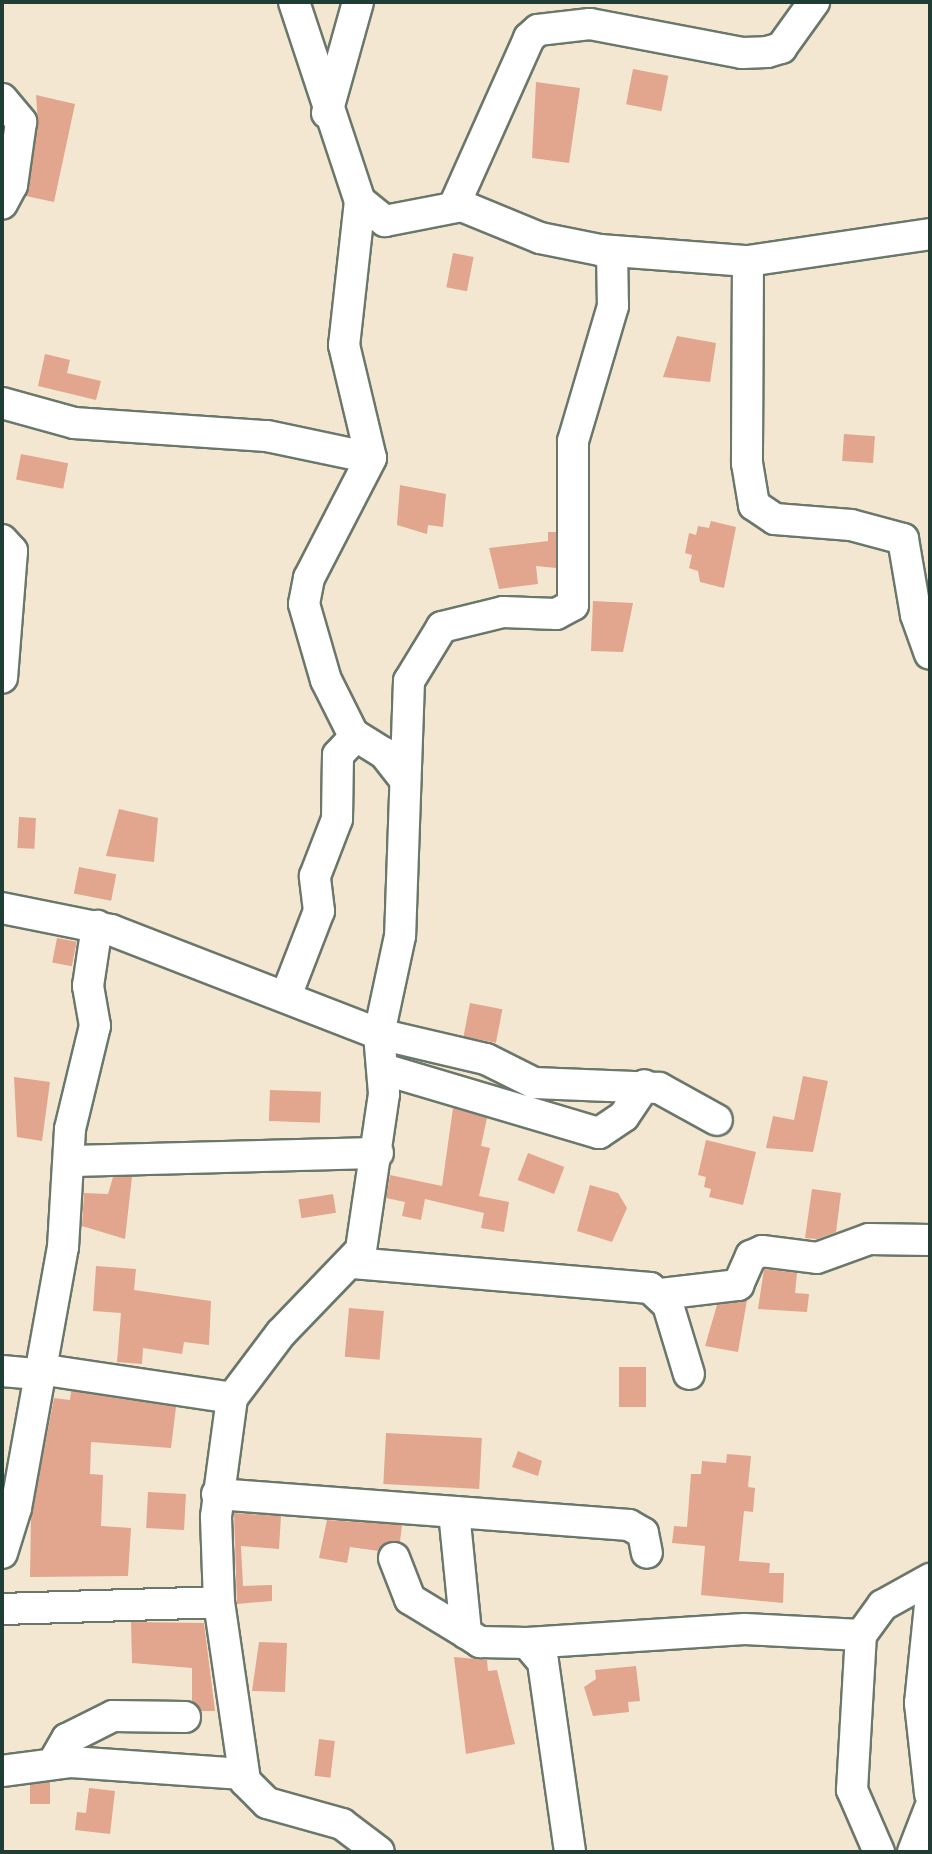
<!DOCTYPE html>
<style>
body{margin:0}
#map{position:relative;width:932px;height:1854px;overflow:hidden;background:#f4e7d1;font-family:"EB Garamond",serif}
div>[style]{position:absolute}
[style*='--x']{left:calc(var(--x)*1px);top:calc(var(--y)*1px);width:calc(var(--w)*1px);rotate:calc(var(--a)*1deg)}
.building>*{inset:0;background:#e1a68d;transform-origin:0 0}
.roads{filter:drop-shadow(2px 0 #6a786b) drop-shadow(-2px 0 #6a786b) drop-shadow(0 2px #6a786b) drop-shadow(0 -2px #6a786b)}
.minor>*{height:30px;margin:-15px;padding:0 15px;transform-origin:15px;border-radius:15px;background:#fff}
span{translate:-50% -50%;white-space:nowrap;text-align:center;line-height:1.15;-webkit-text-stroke:5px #fff;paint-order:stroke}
.frame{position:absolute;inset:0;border:4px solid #1f3d34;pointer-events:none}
</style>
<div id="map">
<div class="building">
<i style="left:633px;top:69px;width:36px;height:36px;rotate:11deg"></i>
<i style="clip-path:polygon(536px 82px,580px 88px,569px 163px,532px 158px)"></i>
<i style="clip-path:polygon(36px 95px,75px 104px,54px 202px,26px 196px,38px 124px)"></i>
<i style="left:453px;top:253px;width:21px;height:35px;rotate:11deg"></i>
<i style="clip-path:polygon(677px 336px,716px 343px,710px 382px,663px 377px)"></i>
<i style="clip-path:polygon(45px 354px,70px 360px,67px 373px,101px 381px,96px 400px,38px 386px)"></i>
<i style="left:844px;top:434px;width:31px;height:27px;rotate:4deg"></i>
<i style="left:21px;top:454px;width:48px;height:26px;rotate:11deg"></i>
<i style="clip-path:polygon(400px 485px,446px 494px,443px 527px,428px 525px,427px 534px,397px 525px)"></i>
<i style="clip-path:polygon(711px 521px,736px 527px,724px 588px,700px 582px,698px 571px,689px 568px,692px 555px,685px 553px,689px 533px,696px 535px,698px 526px,709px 528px)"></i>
<i style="clip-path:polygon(548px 532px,556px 532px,556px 568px,536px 566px,538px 584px,499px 589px,489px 548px,548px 541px)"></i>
<i style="clip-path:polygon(593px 601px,633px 603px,623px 652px,591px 651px)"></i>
<i style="clip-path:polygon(119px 809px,158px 818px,154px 862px,106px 856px)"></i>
<i style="left:19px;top:817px;width:17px;height:31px;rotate:3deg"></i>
<i style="left:79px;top:867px;width:38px;height:27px;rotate:11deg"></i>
<i style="left:57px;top:938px;width:20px;height:25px;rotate:11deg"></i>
<i style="left:470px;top:1003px;width:33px;height:34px;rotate:11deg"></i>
<i style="clip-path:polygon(803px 1076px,828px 1081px,813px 1152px,766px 1148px,773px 1116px,794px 1120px)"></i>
<i style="clip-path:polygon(14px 1077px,50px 1082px,42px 1141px,17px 1137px)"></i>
<i style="left:270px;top:1090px;width:51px;height:31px;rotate:2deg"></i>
<i style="clip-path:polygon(453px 1108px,487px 1118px,481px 1146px,490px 1148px,479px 1196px,509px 1202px,504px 1232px,481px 1228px,484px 1213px,425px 1199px,421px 1220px,402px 1216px,405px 1202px,386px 1198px,390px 1175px,442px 1186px)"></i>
<i style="clip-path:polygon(706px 1140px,756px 1152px,743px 1205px,709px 1197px,711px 1189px,704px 1187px,706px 1177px,698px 1175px)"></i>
<i style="left:528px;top:1153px;width:39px;height:29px;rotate:21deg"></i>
<i style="clip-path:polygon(113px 1177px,132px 1177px,125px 1239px,82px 1226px,84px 1193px,108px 1194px)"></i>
<i style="clip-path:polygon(590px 1185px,618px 1193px,627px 1208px,612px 1242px,577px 1231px)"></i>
<i style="clip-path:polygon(812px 1189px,841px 1193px,836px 1232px,817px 1239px,805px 1238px)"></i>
<i style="left:333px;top:1194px;width:19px;height:35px;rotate:81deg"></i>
<i style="clip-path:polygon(96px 1266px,136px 1269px,134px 1290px,211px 1301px,209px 1345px,184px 1342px,182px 1354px,143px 1348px,142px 1364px,117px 1362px,121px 1313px,93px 1311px)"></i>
<i style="clip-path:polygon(764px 1269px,797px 1273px,795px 1293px,809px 1294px,807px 1312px,758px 1309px)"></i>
<i style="clip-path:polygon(747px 1300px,738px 1352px,705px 1346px,717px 1305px)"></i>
<i style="left:349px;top:1308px;width:35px;height:49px;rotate:5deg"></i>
<i style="left:619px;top:1367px;width:27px;height:40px"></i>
<i style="clip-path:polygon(71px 1391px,176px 1407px,171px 1448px,91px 1442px,90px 1474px,103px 1475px,101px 1526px,131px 1528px,128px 1576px,30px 1577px,31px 1517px,54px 1398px,70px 1400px)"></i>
<i style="left:386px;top:1433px;width:96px;height:51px;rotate:3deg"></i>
<i style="clip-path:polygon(518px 1451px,542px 1461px,538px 1476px,512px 1467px)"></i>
<i style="clip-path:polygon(727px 1454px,751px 1456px,748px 1487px,755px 1488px,753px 1512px,744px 1511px,739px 1561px,770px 1563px,769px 1573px,784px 1573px,783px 1603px,701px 1595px,705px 1546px,672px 1543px,674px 1526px,687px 1527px,691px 1474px,701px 1474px,702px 1461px,726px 1463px)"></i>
<i style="left:148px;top:1492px;width:38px;height:36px;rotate:3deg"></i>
<i style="clip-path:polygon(234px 1513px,281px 1516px,279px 1549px,241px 1546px,243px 1586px,272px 1585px,272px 1601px,237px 1604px)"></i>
<i style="clip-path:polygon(327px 1520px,402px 1525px,400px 1542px,379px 1551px,350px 1547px,347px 1563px,319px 1558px)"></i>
<i style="clip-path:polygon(131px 1622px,204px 1623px,215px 1711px,201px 1711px,192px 1701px,192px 1668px,132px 1663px)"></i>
<i style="clip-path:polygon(259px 1642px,287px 1643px,285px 1692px,252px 1691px)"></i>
<i style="clip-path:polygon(454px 1657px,487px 1660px,488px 1671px,497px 1670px,515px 1744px,466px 1754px)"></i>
<i style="clip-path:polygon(636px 1666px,640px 1701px,628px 1702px,629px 1712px,593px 1716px,584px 1687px,596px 1679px,595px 1670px)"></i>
<i style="left:319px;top:1739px;width:16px;height:37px;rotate:7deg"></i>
<i style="left:50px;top:1782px;width:22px;height:20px;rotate:90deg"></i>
<i style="clip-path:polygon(89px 1788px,115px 1791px,110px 1834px,75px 1830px,77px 1812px,86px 1813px)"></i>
</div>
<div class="roads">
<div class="minor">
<i style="--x:294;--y:2;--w:210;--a:71.7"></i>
<i style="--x:360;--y:201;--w:32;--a:39"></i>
<i style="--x:385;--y:221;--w:78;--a:-11"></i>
<i style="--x:462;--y:206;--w:84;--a:22.3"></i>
<i style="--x:540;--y:238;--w:61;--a:11.3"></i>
<i style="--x:600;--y:250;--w:148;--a:4.3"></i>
<i style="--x:748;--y:261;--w:184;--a:-8.4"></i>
<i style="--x:2;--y:99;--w:30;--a:50"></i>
<i style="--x:21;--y:122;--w:64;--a:98.1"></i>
<i style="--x:12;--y:185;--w:21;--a:118"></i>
<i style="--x:327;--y:113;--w:115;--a:-74.4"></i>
<i style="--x:360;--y:201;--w:145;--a:96.3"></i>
<i style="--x:344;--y:345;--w:116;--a:76.6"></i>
<i style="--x:371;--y:458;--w:135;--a:117.3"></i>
<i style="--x:309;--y:578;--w:26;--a:101"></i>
<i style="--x:304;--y:604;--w:79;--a:73.9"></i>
<i style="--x:326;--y:680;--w:60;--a:63.4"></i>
<i style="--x:353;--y:734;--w:36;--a:32"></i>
<i style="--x:384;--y:753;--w:34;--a:52"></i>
<i style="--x:454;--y:206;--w:184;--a:-65.9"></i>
<i style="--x:529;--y:38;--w:12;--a:-42"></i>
<i style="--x:538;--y:30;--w:52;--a:-6.6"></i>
<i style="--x:590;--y:24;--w:155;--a:10.8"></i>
<i style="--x:742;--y:53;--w:25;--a:-2"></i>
<i style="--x:767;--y:52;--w:15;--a:-16"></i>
<i style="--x:781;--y:48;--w:57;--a:-54.3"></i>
<i style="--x:612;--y:251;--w:55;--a:89"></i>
<i style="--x:613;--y:306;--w:141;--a:106.5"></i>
<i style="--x:573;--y:441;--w:164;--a:90"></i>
<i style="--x:573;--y:605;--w:19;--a:152"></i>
<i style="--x:556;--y:614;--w:53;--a:-177.8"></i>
<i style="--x:503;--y:612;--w:63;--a:166.2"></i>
<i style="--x:442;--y:627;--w:63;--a:121.4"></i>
<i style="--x:409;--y:681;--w:255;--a:92"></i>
<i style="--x:400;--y:936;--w:100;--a:102.1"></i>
<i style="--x:379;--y:1034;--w:110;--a:13.2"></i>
<i style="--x:486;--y:1059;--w:54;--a:26.6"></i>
<i style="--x:534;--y:1083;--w:125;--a:2.3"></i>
<i style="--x:659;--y:1088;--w:66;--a:28.9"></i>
<i style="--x:748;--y:261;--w:202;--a:90.3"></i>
<i style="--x:747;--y:463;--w:43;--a:80.5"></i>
<i style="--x:754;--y:505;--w:25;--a:34"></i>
<i style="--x:775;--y:519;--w:76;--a:4.5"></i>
<i style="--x:851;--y:525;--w:54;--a:15.1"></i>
<i style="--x:903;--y:539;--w:77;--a:80.3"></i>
<i style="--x:916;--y:615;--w:41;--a:70.3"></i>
<i style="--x:2;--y:403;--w:75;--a:15.5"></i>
<i style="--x:74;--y:423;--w:193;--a:3.9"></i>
<i style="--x:267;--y:436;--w:106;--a:11.9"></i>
<i style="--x:2;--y:540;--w:15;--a:48"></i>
<i style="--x:12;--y:551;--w:127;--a:94.5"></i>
<i style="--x:2;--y:908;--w:111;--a:11.4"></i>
<i style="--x:111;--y:930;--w:287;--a:21.2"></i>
<i style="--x:379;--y:1034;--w:60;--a:85.2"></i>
<i style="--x:384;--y:1094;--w:158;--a:98.4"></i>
<i style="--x:361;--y:1250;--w:115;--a:133.9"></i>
<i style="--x:281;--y:1333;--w:81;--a:127"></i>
<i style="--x:232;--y:1398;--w:120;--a:97.7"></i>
<i style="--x:216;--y:1517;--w:85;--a:88"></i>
<i style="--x:219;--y:1602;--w:181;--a:81.7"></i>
<i style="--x:245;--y:1781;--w:31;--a:45"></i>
<i style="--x:267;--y:1803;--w:78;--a:15.6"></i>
<i style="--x:342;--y:1824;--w:46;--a:37.1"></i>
<i style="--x:286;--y:996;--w:91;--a:-68.8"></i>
<i style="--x:319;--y:911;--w:35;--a:-97"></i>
<i style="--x:315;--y:876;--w:61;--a:-68.9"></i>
<i style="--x:337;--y:819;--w:64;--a:-89.1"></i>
<i style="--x:338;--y:755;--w:26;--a:-47"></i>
<i style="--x:386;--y:1070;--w:222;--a:16.5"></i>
<i style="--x:599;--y:1133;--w:30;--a:-34"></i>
<i style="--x:624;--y:1116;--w:37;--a:-56"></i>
<i style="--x:69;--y:1161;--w:309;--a:-1.5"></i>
<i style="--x:353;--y:1263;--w:298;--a:4.8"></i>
<i style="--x:650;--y:1288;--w:25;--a:43"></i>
<i style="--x:668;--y:1305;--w:72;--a:73.1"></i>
<i style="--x:661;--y:1294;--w:78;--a:-6.7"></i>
<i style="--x:738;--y:1285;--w:32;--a:-66"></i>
<i style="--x:751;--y:1256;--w:12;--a:-24"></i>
<i style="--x:762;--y:1251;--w:55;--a:7.3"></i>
<i style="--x:817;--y:1258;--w:55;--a:-20.1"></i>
<i style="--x:869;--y:1239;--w:61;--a:0.9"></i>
<i style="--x:39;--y:1369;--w:195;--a:8.5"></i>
<i style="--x:2;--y:1371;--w:36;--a:5"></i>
<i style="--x:217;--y:1494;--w:413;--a:4.3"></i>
<i style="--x:629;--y:1525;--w:16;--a:30"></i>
<i style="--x:643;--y:1533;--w:20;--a:79"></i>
<i style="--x:454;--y:1512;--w:122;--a:84.3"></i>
<i style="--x:466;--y:1633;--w:17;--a:33"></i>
<i style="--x:480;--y:1642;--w:47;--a:1.2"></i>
<i style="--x:527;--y:1643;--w:25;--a:50"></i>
<i style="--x:543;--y:1662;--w:192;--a:81.9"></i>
<i style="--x:2;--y:1553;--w:47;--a:-72.7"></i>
<i style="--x:16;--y:1508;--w:265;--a:-79.8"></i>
<i style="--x:63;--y:1247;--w:118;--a:-86.6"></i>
<i style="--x:70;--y:1129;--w:106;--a:-76.4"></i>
<i style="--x:95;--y:1026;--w:41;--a:-99.9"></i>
<i style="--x:88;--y:986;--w:61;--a:-81.5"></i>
<i style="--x:394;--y:1558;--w:44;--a:68.7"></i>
<i style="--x:410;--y:1599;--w:66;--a:31.3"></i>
<i style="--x:930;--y:1605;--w:99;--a:95.8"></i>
<i style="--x:920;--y:1703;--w:92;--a:83.7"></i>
<i style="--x:2;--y:1609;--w:217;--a:-1.8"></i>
<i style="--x:527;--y:1643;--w:218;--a:-3.7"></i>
<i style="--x:745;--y:1629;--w:116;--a:3"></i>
<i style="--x:53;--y:1763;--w:28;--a:-60"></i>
<i style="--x:67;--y:1739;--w:51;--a:-26.6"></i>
<i style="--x:113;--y:1716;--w:72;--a:0.8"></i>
<i style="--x:2;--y:1771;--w:70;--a:-7.4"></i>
<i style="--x:71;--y:1762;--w:172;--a:4"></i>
<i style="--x:879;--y:1852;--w:68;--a:-113.5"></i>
<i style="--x:852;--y:1790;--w:155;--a:-86.7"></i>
<i style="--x:861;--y:1635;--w:37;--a:-54"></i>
<i style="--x:883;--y:1605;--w:54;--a:-29"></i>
<i style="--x:913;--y:1852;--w:47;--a:-68.9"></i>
</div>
</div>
<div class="frame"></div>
</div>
